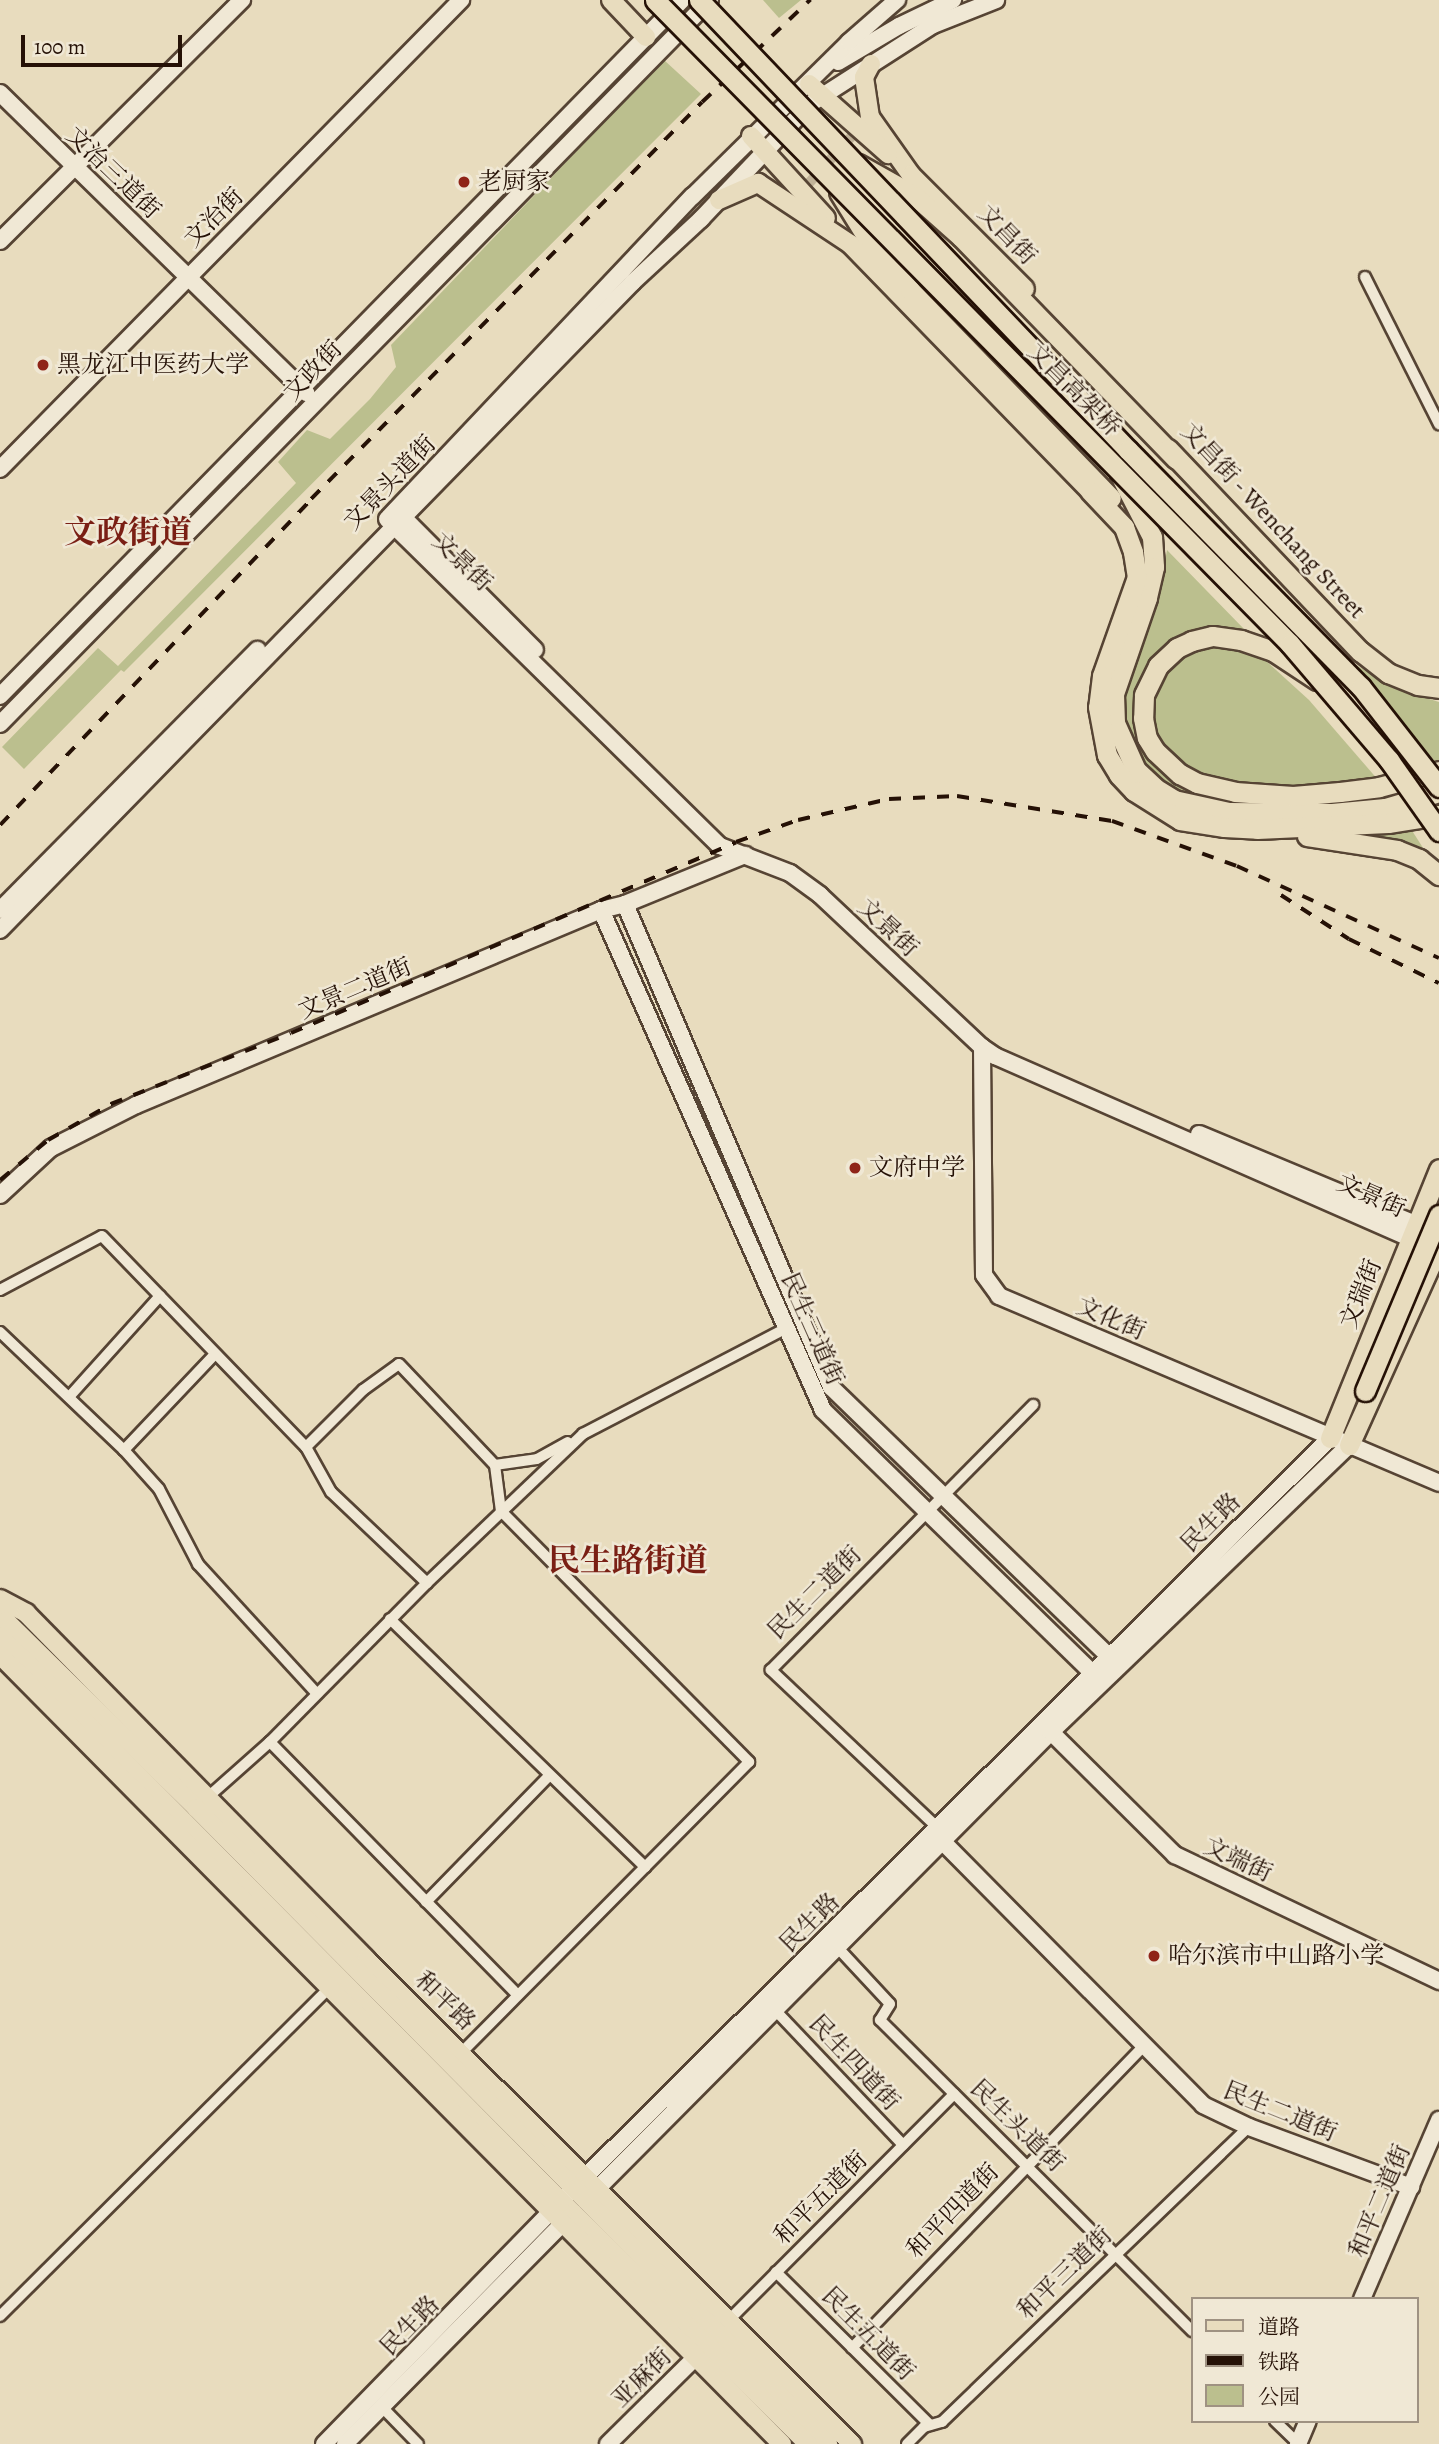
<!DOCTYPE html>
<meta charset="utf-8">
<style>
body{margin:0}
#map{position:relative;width:1439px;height:2444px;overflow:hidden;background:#e8dcbe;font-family:Alegreya,"Noto Serif SC",serif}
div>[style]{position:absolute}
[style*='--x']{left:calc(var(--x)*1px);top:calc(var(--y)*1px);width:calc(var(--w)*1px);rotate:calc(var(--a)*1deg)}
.green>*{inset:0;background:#bbbf8e}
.street-tunnel>*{height:10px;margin-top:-5px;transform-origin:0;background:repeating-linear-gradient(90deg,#c1b399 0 10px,transparent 0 15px)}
.roads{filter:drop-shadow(2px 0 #564434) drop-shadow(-2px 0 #564434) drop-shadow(0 2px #564434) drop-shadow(0 -2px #564434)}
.street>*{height:10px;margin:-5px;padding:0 5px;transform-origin:5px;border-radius:5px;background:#f0e8d5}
.secondary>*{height:16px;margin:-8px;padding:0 8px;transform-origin:8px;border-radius:8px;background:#f0e8d5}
.primary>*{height:18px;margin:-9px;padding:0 9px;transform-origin:9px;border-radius:9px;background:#e8dcbe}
.highway>*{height:19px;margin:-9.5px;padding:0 9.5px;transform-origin:9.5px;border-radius:9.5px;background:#e8dcbe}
.rail>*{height:3.5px;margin-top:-1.75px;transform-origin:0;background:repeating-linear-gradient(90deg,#251106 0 12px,transparent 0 24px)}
.bridges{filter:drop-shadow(2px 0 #251106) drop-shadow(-2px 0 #251106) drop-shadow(0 2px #251106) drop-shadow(0 -2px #251106)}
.highway-bridge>*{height:19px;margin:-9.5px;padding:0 9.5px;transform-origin:9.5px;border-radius:9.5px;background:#e8dcbe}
.dots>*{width:19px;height:19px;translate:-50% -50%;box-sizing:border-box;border:4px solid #f0e8d5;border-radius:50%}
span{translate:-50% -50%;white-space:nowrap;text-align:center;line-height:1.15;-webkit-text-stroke:5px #f0e8d5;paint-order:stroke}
.street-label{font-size:24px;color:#251106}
.poi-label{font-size:24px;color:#251106}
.left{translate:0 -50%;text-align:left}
.district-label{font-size:32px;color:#7a1f14;font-weight:700}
.legend{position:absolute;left:1191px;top:2297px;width:228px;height:126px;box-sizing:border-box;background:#f0e8d5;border:2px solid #9f9282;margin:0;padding:9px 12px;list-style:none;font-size:21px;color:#251106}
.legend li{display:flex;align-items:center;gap:14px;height:35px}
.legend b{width:35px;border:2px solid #9f9282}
.scale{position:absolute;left:21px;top:35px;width:161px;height:32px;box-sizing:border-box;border:4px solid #251106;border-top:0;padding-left:9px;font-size:21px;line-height:24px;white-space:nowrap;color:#251106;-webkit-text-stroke:5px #f0e8d5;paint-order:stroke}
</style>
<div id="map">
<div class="green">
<i style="clip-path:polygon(763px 0,801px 0,779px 18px)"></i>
<i style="clip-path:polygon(664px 60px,701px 94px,124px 672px,121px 670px,24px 769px,2px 747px,98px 648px,118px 666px,296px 483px,278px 462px,307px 430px,330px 439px,370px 399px,396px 367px,391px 345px)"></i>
<i style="clip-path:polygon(1167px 550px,1244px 629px,1213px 627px,1193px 631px,1163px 648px,1151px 662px,1148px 757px,1168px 779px,1182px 789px,1219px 801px,1174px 790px,1158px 781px,1145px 768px,1129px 738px,1124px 718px,1122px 700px,1126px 679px,1159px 596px)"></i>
<i style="clip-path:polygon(1211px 645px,1247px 650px,1265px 660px,1309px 700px,1379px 781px,1358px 786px,1249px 789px,1187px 772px,1160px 746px,1152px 705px,1156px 689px,1179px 657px)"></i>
<i style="clip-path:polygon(1345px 658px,1391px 687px,1439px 702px,1439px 766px)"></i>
<i style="clip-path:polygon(1409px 826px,1434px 865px,1343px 835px)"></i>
</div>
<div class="street-tunnel">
<i style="--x:798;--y:195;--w:96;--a:-47.5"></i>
</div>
<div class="roads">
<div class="street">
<i style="--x:1365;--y:277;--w:165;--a:63.3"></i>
<i style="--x:0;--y:1290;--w:115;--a:-27.9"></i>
<i style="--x:102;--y:1236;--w:293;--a:46"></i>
<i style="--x:0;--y:1332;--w:171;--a:43.6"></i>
<i style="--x:124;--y:1450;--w:52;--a:48.1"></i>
<i style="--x:159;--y:1489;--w:85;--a:62.5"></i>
<i style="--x:198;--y:1564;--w:176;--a:47.5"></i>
<i style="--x:69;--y:1397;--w:136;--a:-48"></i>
<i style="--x:124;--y:1450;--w:132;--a:-46.5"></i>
<i style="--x:495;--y:1465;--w:42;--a:-8.1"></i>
<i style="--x:537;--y:1459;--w:35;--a:-29"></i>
<i style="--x:427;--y:1583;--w:132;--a:-136.5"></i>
<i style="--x:331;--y:1492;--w:51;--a:-119.1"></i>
<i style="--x:306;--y:1447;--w:81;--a:-45"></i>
<i style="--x:363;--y:1390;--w:44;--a:-35.8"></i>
<i style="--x:399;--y:1364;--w:139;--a:46.5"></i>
<i style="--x:495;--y:1465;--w:46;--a:82.6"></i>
<i style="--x:501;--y:1511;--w:353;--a:45.3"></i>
<i style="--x:749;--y:1762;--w:408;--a:134.7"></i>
<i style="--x:390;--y:1619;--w:356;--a:44.2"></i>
<i style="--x:270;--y:1742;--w:354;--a:45.6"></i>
<i style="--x:208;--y:1797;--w:83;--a:-41.6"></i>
<i style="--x:270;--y:1742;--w:223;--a:-45.4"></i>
<i style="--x:427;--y:1583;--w:216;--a:-43.7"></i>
<i style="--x:583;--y:1434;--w:230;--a:-27.5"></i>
<i style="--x:940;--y:1830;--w:233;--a:-136.6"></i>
<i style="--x:771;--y:1670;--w:373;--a:-45.3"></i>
<i style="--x:426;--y:1902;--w:177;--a:-45.7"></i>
<i style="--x:838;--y:1948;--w:76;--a:47.1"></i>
<i style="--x:890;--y:2004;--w:19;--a:122"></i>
<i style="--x:880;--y:2020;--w:441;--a:44.9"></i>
<i style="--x:775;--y:2010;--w:186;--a:46.5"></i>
<i style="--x:776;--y:2272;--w:217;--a:44.8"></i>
<i style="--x:0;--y:2316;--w:465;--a:-44.9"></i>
<i style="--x:724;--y:2325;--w:326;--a:-45.1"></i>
<i style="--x:852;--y:2348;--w:421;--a:-46"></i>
<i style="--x:383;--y:2408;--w:50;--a:45.8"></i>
<i style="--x:1275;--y:2421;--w:32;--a:44"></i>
<i style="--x:907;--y:2444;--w:24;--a:-45"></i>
<i style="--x:924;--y:2427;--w:19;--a:-16"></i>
<i style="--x:942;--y:2422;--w:426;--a:-43.9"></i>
</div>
<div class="secondary">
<i style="--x:838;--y:62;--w:71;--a:-30.5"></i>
<i style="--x:899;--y:26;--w:60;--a:-25.7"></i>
<i style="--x:0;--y:93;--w:429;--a:44.4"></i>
<i style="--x:0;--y:241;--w:342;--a:-44.9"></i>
<i style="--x:0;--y:469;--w:658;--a:-45.49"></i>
<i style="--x:396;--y:510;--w:197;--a:45.2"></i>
<i style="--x:389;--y:517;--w:442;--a:-46.6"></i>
<i style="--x:693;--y:196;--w:219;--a:-44.6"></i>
<i style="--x:849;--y:42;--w:64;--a:-41.2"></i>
<i style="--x:387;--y:519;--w:467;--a:44.5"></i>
<i style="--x:720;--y:846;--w:75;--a:21.1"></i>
<i style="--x:790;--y:873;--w:37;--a:36"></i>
<i style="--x:820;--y:895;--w:222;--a:43.2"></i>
<i style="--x:982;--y:1047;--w:16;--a:35"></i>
<i style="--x:995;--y:1056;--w:465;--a:23.7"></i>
<i style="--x:0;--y:696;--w:974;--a:-45.58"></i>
<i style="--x:0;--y:724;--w:1014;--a:-45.56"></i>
<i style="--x:625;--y:904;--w:525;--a:66.9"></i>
<i style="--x:831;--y:1387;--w:398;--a:44.1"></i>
<i style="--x:0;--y:910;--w:366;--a:-45.3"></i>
<i style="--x:601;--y:910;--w:547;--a:66.06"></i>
<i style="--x:823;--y:1410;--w:385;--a:44.3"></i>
<i style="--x:0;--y:930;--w:906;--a:-45.67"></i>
<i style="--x:633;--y:282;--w:93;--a:-42.8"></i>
<i style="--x:701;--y:219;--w:158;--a:-46.5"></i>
<i style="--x:810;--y:104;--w:146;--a:-32.7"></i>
<i style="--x:933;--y:25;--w:68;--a:-21.6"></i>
<i style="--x:982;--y:1047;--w:228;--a:89.5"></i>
<i style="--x:984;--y:1275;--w:26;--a:54"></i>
<i style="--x:999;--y:1296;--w:478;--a:23"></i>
<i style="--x:1199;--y:1134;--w:247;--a:22.6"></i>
<i style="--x:0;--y:1195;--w:69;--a:-42.7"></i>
<i style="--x:51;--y:1148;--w:95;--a:-26.8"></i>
<i style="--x:136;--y:1105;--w:504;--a:-22.75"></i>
<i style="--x:601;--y:910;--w:25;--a:-14"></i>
<i style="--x:625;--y:904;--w:130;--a:-22.2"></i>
<i style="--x:1051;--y:1732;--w:175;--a:44.8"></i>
<i style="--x:1175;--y:1855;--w:293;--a:25.5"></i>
<i style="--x:943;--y:1842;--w:370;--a:45.3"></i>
<i style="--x:1203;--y:2105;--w:51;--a:25.6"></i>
<i style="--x:1249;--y:2127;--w:173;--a:20.3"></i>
<i style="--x:588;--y:2198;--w:657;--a:-45.19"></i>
<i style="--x:1051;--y:1732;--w:414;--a:-43.9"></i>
<i style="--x:1362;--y:2299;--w:195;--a:-66.7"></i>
<i style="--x:324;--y:2444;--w:356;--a:-45.7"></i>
<i style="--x:573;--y:2189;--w:1066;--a:-44.77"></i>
<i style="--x:345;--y:2444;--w:323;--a:-45.4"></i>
<i style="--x:608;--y:2444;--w:135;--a:-44.7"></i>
<i style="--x:1298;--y:2444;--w:25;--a:-67"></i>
</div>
<div class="primary">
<i style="--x:611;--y:0;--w:51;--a:46.6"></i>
<i style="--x:871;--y:64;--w:15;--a:118"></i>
<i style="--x:864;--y:77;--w:40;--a:81.5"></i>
<i style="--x:870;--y:117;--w:71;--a:54.7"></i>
<i style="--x:911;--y:175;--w:161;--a:45"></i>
<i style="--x:809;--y:84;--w:106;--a:41.5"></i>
<i style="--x:751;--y:136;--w:111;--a:47.6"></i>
<i style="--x:719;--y:200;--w:43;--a:-23.6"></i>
<i style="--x:758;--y:183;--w:110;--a:33.5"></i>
<i style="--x:850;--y:244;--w:344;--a:45.8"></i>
<i style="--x:0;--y:1599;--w:30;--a:28"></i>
<i style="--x:26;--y:1613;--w:485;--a:45.5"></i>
<i style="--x:366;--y:1959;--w:687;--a:44.94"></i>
<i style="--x:0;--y:1606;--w:16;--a:68"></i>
<i style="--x:6;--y:1621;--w:267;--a:44.5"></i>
<i style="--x:196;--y:1808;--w:897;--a:45.18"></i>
<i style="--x:0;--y:1636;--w:813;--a:45.2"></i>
<i style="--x:573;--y:2213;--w:330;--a:44.5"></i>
<i style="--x:0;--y:1655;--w:1111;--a:45.26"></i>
</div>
<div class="highway">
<i style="--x:858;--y:164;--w:65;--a:29.3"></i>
<i style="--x:915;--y:196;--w:62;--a:41.7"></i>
<i style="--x:961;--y:237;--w:309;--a:45.9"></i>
<i style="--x:839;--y:192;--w:61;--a:58.4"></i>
<i style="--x:871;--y:244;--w:60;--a:49.7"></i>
<i style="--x:910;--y:290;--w:289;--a:46"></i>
<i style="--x:1168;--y:449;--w:279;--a:46.5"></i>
<i style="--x:1360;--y:651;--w:36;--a:38"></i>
<i style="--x:1388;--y:673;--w:32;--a:22"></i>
<i style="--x:1418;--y:685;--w:21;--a:8"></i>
<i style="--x:1120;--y:475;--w:70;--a:62.7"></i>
<i style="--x:1152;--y:537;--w:30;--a:86"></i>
<i style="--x:1154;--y:567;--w:32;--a:103"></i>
<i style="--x:1147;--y:598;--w:102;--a:109"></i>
<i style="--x:1114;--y:694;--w:29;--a:88"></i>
<i style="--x:1115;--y:723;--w:51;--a:65.9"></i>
<i style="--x:1136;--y:770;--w:26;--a:43"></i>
<i style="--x:1155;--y:788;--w:22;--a:32"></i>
<i style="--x:1174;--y:800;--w:56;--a:12.3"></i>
<i style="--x:1229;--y:812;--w:103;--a:0.6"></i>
<i style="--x:1332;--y:813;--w:53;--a:-5.4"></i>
<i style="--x:1385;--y:808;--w:56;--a:-16.5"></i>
<i style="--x:1090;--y:491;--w:50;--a:46.6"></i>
<i style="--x:1124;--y:527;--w:27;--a:70"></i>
<i style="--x:1133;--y:552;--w:25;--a:81"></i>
<i style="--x:1137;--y:577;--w:105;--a:109.5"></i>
<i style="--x:1102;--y:676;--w:31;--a:97"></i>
<i style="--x:1098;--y:707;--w:49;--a:79.4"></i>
<i style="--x:1107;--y:755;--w:23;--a:59"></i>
<i style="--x:1119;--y:775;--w:22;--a:47"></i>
<i style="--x:1134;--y:791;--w:54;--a:32.2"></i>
<i style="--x:1180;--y:820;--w:45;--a:9"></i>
<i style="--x:1224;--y:827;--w:33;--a:3"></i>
<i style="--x:1257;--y:829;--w:131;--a:-2.6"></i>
<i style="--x:1388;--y:823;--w:52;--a:-8.9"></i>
<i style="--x:1317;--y:680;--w:53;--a:-146.6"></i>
<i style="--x:1273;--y:651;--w:34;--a:-161"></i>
<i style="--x:1241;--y:640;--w:29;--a:-172"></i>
<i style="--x:1212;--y:636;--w:21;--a:166"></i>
<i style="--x:1192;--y:641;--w:17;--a:155"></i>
<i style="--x:1177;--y:648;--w:26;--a:137"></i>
<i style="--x:1158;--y:666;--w:32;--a:116"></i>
<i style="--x:1144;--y:695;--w:23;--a:92"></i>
<i style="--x:1143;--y:718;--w:20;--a:79"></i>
<i style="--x:1147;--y:738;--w:15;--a:58"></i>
<i style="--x:1155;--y:751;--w:34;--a:43"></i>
<i style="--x:1180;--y:774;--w:19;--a:28"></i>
<i style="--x:1197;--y:783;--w:39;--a:13"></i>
<i style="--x:1235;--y:792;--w:58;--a:3.9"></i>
<i style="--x:1293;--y:796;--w:47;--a:-4.9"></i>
<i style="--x:1340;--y:792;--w:39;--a:-7"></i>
<i style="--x:1379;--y:787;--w:62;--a:-14.9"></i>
<i style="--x:1307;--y:836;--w:91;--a:8.8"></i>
<i style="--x:1397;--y:850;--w:24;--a:22"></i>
<i style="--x:1419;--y:859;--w:26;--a:39"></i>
<i style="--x:1330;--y:1438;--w:290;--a:-67.9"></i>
<i style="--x:1349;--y:1445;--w:218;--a:-65.7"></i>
</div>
</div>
<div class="rail">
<i style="--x:0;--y:825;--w:451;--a:-46.3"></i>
<i style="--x:311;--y:499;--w:557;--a:-45.44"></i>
<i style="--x:702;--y:102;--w:149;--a:-43.4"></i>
<i style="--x:1281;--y:895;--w:81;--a:32.9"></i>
<i style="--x:1349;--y:939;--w:100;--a:26.1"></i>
<i style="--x:0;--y:1180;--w:62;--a:-39.8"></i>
<i style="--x:48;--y:1140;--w:73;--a:-29.7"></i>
<i style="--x:111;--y:1104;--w:193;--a:-21.5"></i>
<i style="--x:291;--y:1033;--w:484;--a:-23.2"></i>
<i style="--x:736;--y:842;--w:66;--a:-19.5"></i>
<i style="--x:798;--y:820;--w:93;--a:-13"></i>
<i style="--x:889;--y:799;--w:68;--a:-2.5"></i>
<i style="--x:957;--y:796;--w:157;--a:9.2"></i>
<i style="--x:1112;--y:821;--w:133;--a:19.8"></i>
<i style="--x:1237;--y:866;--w:222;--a:24.5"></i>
</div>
<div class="bridges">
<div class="highway-bridge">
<i style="--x:655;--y:0;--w:904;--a:45.4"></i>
<i style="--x:1290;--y:644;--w:153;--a:49.5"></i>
<i style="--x:1389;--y:760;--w:87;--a:54.8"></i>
<i style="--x:699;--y:0;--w:622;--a:46.37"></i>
<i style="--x:1128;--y:450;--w:332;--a:45.5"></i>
<i style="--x:1361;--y:687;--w:127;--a:52"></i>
<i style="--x:1365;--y:1391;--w:191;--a:-67.2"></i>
</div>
</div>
<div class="dots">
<i style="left:464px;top:182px;background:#8f2418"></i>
<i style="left:43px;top:365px;background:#8f2418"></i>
<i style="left:855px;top:1168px;background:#8f2418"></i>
<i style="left:1154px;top:1956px;background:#8f2418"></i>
</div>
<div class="street-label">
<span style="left:113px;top:173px;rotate:44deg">文治三道街</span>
<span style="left:214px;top:218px;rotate:-45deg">文治街</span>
<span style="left:1007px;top:235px;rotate:46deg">文昌街</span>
<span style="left:313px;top:371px;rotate:-46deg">文政街</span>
<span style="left:1074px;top:390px;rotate:45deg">文昌高架桥</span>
<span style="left:390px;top:483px;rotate:-46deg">文景头道街</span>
<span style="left:1273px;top:521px;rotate:47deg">文昌街 - Wenchang Street</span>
<span style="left:462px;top:562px;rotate:44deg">文景街</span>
<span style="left:888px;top:928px;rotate:43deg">文景街</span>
<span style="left:355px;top:989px;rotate:-23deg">文景二道街</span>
<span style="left:1371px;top:1196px;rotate:24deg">文景街</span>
<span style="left:1361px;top:1294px;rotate:-68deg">文瑞街</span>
<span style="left:1111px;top:1319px;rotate:23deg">文化街</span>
<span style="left:812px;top:1329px;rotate:66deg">民生三道街</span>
<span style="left:1211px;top:1523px;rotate:-45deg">民生路</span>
<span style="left:815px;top:1593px;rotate:-45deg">民生二道街</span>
<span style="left:1238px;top:1860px;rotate:25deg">文端街</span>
<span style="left:810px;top:1923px;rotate:-45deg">民生路</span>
<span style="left:445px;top:2001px;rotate:44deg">和平路</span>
<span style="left:854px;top:2063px;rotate:47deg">民生四道街</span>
<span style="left:1280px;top:2112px;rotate:22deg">民生二道街</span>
<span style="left:1017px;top:2126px;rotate:44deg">民生头道街</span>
<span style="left:821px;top:2198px;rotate:-45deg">和平五道街</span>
<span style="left:1380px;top:2201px;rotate:-67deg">和平二道街</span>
<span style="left:953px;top:2211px;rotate:-46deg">和平四道街</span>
<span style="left:1065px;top:2273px;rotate:-44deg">和平三道街</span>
<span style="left:410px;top:2326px;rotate:-46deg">民生路</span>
<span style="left:868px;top:2334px;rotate:45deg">民生五道街</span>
<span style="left:642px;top:2378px;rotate:-45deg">亚麻街</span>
</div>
<div class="poi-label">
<span class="left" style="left:478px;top:182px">老厨家</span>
<span class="left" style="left:57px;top:365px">黑龙江中医药大学</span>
<span class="left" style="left:869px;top:1168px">文府中学</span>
<span class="left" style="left:1168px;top:1956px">哈尔滨市中山路小学</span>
</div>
<div class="district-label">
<span style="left:128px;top:532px">文政街道</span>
<span style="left:628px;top:1560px">民生路街道</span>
</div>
<ul class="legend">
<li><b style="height:9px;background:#e8dcbe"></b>道路</li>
<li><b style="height:9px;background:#251106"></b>铁路</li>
<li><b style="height:19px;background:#bbbf8e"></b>公园</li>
</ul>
<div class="scale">100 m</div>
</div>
